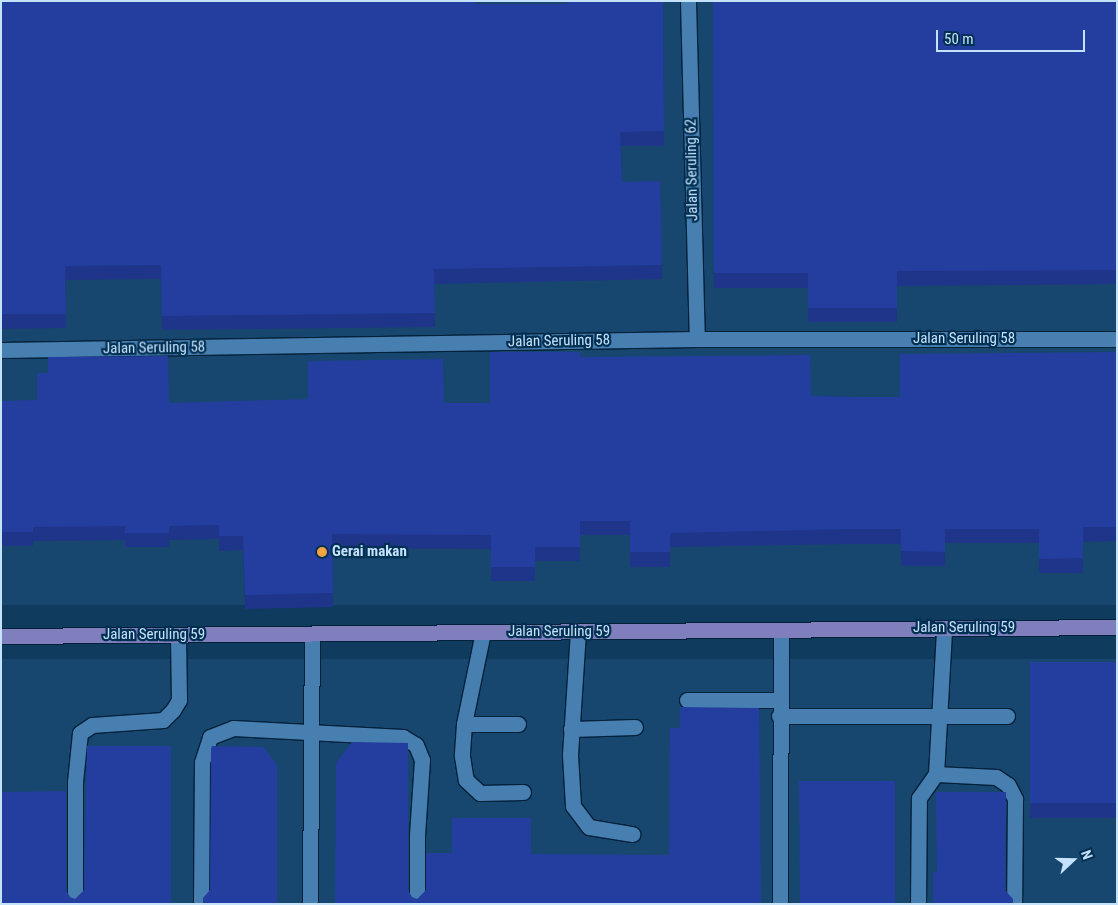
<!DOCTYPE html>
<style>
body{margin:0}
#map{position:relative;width:1118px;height:905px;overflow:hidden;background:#0f3b5e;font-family:"Roboto Condensed",sans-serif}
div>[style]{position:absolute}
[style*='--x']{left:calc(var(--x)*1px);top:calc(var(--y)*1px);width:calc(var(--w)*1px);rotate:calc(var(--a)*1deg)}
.built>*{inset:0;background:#17476f;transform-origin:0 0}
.roads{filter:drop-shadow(1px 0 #04213a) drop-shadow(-1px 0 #04213a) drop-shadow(0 1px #04213a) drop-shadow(0 -1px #04213a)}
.minor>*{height:15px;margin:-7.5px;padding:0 7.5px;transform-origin:7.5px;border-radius:7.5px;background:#487fb1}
.major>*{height:15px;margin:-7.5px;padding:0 7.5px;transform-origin:7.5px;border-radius:7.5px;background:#7f7fbd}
.wall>*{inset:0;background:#1f3589;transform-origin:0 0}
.building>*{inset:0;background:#243e9f;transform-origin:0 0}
.dots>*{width:14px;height:14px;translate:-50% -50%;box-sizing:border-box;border:2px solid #023053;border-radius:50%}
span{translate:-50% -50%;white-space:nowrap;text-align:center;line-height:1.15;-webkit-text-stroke:4.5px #023053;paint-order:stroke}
.street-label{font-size:15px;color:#c5e2fd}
.poi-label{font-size:15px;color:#c5e2fd;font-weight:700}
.left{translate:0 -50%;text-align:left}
.frame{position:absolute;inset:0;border:2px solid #c5e2fd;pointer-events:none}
.north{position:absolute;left:1048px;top:835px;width:50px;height:50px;-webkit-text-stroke:4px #023053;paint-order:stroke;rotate:69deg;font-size:14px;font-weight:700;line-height:20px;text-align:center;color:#c5e2fd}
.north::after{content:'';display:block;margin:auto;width:18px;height:22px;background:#c5e2fd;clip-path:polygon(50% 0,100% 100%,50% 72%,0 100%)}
.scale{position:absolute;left:936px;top:30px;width:149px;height:22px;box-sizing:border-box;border:2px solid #c5e2fd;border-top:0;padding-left:6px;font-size:15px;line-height:18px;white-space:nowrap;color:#c5e2fd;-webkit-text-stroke:4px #023053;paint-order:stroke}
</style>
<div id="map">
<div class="built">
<i style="left:1px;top:1px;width:1116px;height:604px"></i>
<i style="left:1117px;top:659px;width:245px;height:1116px;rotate:90deg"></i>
</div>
<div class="roads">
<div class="minor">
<i style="--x:688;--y:1;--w:338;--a:88.5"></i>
<i style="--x:1;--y:350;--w:696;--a:-0.91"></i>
<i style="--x:697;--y:339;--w:420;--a:0"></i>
<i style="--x:578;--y:631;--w:124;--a:93.7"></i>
<i style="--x:570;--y:755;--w:51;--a:86.6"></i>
<i style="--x:573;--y:806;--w:26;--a:53"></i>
<i style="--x:589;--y:827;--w:44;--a:9.2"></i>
<i style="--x:483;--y:632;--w:94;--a:101.7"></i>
<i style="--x:464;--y:724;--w:32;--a:94"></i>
<i style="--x:462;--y:756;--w:24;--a:81"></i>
<i style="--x:466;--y:780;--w:19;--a:43"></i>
<i style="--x:480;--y:793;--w:43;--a:-1.3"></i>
<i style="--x:687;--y:700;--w:93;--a:0"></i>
<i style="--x:779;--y:716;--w:228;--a:0"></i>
<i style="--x:464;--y:724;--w:54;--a:0"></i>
<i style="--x:571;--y:729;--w:64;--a:-1.8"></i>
<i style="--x:936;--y:774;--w:60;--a:2.9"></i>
<i style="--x:996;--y:777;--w:14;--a:34"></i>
<i style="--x:1008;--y:785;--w:16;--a:63"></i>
<i style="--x:1015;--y:799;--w:105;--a:90.5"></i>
<i style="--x:75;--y:904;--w:122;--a:-90"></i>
<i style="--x:75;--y:782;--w:49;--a:-84.2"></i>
<i style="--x:80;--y:733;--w:14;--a:-34"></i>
<i style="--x:92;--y:725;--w:71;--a:-4"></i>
<i style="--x:163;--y:720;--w:14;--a:-45"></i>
<i style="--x:173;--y:710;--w:12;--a:-59"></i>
<i style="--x:179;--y:700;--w:65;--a:-90.9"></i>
<i style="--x:201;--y:904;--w:142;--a:-89.6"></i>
<i style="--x:202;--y:762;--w:26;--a:-72"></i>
<i style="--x:210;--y:737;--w:25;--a:-21"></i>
<i style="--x:233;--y:728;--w:170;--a:3"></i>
<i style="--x:403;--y:737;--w:15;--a:32"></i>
<i style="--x:416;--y:745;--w:16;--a:68"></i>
<i style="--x:422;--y:760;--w:75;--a:93.8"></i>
<i style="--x:417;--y:835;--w:69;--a:90"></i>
<i style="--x:310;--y:904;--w:270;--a:-89.6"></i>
<i style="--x:780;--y:904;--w:274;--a:-89.8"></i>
<i style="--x:918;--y:904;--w:106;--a:-89.5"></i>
<i style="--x:919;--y:798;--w:29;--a:-55"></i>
<i style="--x:936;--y:774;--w:145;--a:-86.8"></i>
</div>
<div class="major">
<i style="--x:1;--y:636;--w:1116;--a:-0.46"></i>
</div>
</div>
<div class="wall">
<i style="clip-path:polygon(1px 1px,476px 4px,567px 4px,663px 1px,664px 146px,621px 146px,622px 182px,662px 265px,662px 279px,434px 284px,435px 327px,162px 330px,161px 279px,66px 280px,66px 328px,1px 329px)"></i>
<i style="clip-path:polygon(713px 1px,1117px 1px,1117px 284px,897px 286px,897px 322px,808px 322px,808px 288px,714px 288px)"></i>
<i style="clip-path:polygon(1117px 352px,1117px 541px,1083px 542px,1083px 573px,1039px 573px,1039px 543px,945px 543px,945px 566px,901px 566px,901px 544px,852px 544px,670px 547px,670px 567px,630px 567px,630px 535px,580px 535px,580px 561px,535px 561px,535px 581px,491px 581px,491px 549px,332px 548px,333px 607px,245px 609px,243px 550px,219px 551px,219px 539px,169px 540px,169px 547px,125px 547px,125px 540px,33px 541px,33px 546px,1px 546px,1px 401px,169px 403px,490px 403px,580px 357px,811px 396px,851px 397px,900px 397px)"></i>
<i style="left:1117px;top:662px;width:156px;height:87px;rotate:90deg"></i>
</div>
<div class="building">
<i style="clip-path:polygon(1px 1px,476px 1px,476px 4px,567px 4px,567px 1px,663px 1px,664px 131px,620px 132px,622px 182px,660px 181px,662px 265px,434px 269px,435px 313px,162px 316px,161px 265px,65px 266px,66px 314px,1px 314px)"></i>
<i style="clip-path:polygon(713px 1px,1117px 1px,1117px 270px,897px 271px,897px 308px,808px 308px,808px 273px,714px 273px)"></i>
<i style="clip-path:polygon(490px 352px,580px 352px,580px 357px,810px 355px,811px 396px,851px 397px,900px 397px,900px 354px,1117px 352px,1117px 527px,1083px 527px,1083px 558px,1039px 559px,1039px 529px,945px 529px,945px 552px,901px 551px,901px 529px,852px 529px,670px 533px,670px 552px,630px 552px,630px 521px,580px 521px,580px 547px,535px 547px,535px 567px,491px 567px,491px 535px,332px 534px,333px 593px,245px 595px,243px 536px,219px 536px,219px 525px,169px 526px,169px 533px,125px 533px,125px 526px,33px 527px,33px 532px,1px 532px,1px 401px,37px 400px,37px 373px,48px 373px,48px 357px,168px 356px,169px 403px,308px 399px,308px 361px,443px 359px,444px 403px,490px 403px)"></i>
<i style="left:1117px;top:662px;width:141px;height:87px;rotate:90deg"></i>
<i style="clip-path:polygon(680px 707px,759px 708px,761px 904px,335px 904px,336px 763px,352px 742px,408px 743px,408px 890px,412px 897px,417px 899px,426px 890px,426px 853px,452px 853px,452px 818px,531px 818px,531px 854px,669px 855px,670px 728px,680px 728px)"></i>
<i style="clip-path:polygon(87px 746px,171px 746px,171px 904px,1px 904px,1px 792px,66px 791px,66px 890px,70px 897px,75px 899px,84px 890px)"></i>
<i style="clip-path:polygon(212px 746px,263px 747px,277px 765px,277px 904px,203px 904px,203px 898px,210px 890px,211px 749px)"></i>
<i style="clip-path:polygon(799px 781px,895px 781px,895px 903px,933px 903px,933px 872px,937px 872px,936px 792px,1006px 792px,1005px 890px,1013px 899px,1013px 904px,800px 904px)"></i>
</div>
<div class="dots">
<i style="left:322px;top:552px;background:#f4a444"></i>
</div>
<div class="street-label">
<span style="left:692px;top:170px;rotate:-91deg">Jalan Seruling 62</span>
<span style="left:964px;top:339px">Jalan Seruling 58</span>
<span style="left:559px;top:341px;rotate:-1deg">Jalan Seruling 58</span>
<span style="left:154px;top:348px;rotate:-1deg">Jalan Seruling 58</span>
<span style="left:964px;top:628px">Jalan Seruling 59</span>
<span style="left:559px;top:632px">Jalan Seruling 59</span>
<span style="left:154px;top:635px">Jalan Seruling 59</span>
</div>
<div class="poi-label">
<span class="left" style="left:332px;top:552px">Gerai makan</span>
</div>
<div class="frame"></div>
<div class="north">N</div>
<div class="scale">50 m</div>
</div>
